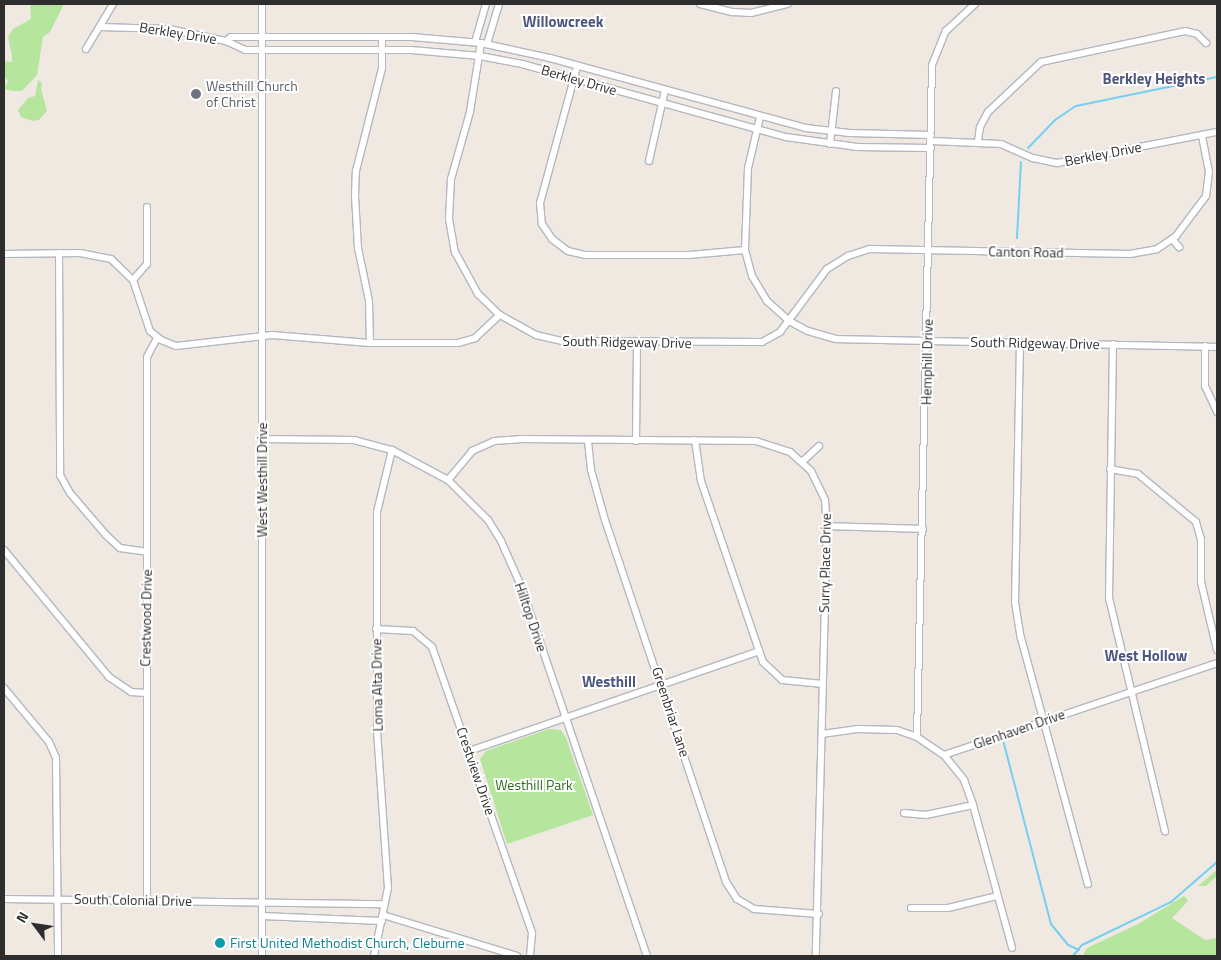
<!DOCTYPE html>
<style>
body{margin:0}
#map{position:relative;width:1221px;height:960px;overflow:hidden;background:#efe9e1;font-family:"Titillium Web",sans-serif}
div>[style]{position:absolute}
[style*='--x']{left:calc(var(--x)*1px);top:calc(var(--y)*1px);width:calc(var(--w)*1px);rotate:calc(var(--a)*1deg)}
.green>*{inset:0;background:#b6e59e}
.stream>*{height:2px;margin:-1px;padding:0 1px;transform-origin:1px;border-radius:1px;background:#75cff0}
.roads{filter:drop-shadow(1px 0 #b4b7c1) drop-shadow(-1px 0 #b4b7c1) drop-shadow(0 1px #b4b7c1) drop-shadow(0 -1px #b4b7c1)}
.minor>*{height:6px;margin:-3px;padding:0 3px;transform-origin:3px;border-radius:3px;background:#fff}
.dots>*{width:14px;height:14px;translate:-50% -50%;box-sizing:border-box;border:2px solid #fff;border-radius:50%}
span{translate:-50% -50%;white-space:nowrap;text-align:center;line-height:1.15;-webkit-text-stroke:4px #fff;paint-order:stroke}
.street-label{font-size:14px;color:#2e2e2e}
.worship-label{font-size:14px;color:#5b616d}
.left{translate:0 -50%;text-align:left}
.park-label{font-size:14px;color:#2c6e1b}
.culture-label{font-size:14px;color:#0d838f}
.neighbourhood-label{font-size:15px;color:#4d5680;font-weight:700}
.frame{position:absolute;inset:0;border:5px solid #2e2e2e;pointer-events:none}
.north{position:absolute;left:10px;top:900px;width:50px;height:50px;-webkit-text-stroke:4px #fff;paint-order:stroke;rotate:301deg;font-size:14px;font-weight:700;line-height:20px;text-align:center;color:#2e2e2e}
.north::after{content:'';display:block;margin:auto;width:18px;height:22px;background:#2e2e2e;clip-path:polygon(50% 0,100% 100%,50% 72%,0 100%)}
</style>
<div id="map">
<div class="green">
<i style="clip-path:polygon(30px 4px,64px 4px,50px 32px,43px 37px,37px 75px,22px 91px,12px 91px,4px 89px,8px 81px,4px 77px,4px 61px,12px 62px,12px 57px,8px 37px,13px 29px,31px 19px)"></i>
<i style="clip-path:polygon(38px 80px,42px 83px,41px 89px,47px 111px,39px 120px,33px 121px,21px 117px,18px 110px,28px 98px,35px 96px)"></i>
<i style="clip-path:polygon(549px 729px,561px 730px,566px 738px,593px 815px,507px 844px,480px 759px,486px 751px)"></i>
<i style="clip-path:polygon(1217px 870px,1217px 876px,1206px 886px,1198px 886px)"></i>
<i style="clip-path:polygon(1184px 896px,1188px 901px,1172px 918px,1205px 940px,1217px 938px,1217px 956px,1083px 956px,1087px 948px,1138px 924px)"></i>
</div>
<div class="stream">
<i style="--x:1028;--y:148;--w:39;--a:-46"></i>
<i style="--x:1055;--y:120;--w:25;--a:-34"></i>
<i style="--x:1076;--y:106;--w:144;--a:-11.6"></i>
<i style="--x:1017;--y:238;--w:76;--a:-87"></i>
<i style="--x:1003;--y:740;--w:190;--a:75.4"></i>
<i style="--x:1051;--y:924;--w:27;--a:51"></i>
<i style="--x:1068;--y:945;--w:12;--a:24"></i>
<i style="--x:1073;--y:956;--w:14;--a:-51"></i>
<i style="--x:1082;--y:945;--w:99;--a:-25.8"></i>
<i style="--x:1171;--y:902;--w:61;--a:-41"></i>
</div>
<div class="roads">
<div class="minor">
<i style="--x:700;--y:4;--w:34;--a:14"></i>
<i style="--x:733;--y:12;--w:18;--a:3"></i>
<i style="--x:751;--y:13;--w:38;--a:-14"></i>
<i style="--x:100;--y:27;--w:69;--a:1.7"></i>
<i style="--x:169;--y:29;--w:58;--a:11.9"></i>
<i style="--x:226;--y:41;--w:21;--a:25"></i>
<i style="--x:245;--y:50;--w:166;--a:0"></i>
<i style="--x:411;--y:50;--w:69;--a:5"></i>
<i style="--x:480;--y:56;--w:43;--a:10.8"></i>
<i style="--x:522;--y:64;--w:274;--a:15.5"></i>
<i style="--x:786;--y:137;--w:72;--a:8"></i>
<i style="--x:857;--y:147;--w:74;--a:0.8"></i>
<i style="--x:226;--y:41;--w:6;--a:-39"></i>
<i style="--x:231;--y:37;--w:181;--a:0"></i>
<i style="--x:412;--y:37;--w:69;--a:5"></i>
<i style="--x:481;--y:43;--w:71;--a:12.3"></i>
<i style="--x:550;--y:58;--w:265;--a:15.3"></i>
<i style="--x:806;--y:128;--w:44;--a:6.5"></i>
<i style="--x:850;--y:133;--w:81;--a:1.4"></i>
<i style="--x:475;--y:42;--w:40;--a:-74"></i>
<i style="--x:481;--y:43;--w:70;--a:99.1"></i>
<i style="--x:470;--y:112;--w:70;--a:105.8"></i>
<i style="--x:451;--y:179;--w:40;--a:92.9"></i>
<i style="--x:449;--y:219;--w:34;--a:80"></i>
<i style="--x:455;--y:252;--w:48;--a:61.3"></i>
<i style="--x:478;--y:294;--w:30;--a:44"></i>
<i style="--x:500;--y:315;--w:41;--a:29.1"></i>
<i style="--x:536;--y:335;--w:28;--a:13"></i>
<i style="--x:563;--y:341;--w:199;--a:0.3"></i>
<i style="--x:762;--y:342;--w:21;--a:-29"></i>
<i style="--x:780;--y:332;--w:79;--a:-53.3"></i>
<i style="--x:827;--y:269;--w:25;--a:-32"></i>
<i style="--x:848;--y:256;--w:23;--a:-18"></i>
<i style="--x:870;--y:249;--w:260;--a:1.1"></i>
<i style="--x:1130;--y:254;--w:27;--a:-10"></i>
<i style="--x:1157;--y:249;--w:23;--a:-34"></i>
<i style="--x:1176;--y:236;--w:50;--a:-53.1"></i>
<i style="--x:1206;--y:196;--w:24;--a:-83"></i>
<i style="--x:1209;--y:172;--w:38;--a:-101"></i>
<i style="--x:487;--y:44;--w:42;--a:-73.3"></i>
<i style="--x:86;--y:49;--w:52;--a:-59"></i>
<i style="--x:577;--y:67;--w:141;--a:105.2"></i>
<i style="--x:540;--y:203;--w:21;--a:85"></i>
<i style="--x:542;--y:224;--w:18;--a:56"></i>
<i style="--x:552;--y:239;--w:20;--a:37"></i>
<i style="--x:568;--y:251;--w:17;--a:13"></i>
<i style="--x:585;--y:255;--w:104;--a:0"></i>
<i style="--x:689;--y:255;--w:56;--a:-5.1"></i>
<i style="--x:760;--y:117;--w:52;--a:103.2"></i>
<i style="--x:748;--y:168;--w:82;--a:92.1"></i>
<i style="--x:745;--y:250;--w:27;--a:75"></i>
<i style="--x:752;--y:276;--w:29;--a:59"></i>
<i style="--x:767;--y:301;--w:30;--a:42"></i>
<i style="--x:789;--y:321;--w:21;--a:28"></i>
<i style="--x:808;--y:331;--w:29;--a:16"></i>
<i style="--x:836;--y:339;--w:381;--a:1.2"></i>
<i style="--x:931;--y:141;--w:70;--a:2.5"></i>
<i style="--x:1001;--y:144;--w:35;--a:24"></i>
<i style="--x:1033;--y:158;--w:25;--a:12"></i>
<i style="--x:1057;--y:163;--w:163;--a:-11"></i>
<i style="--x:978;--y:141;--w:14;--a:-82"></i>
<i style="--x:980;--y:127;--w:17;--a:-62"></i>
<i style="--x:988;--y:112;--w:73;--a:-43.3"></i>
<i style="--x:1041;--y:62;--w:147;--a:-12.1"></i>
<i style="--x:1185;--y:31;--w:12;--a:14"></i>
<i style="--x:1197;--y:34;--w:13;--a:45"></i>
<i style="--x:830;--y:144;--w:53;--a:-83.5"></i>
<i style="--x:649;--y:161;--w:73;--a:-77.3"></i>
<i style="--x:1172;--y:239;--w:11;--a:49"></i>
<i style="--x:59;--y:253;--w:222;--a:89.7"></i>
<i style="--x:60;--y:475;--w:21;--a:61"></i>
<i style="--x:70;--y:493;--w:55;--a:49.4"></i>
<i style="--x:106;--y:535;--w:19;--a:43"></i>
<i style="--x:120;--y:548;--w:27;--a:8"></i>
<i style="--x:4;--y:254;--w:76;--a:-0.8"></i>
<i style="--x:80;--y:253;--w:32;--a:11"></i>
<i style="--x:111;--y:259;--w:30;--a:44"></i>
<i style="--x:133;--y:280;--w:54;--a:71.6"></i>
<i style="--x:150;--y:331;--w:14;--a:39"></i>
<i style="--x:161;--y:340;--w:16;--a:22"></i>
<i style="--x:176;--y:346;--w:97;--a:-6.5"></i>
<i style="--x:272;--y:335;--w:98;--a:4.7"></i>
<i style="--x:370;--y:343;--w:88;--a:0"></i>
<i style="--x:458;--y:343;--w:18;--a:-16"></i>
<i style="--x:475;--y:338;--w:34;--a:-43"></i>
<i style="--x:133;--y:280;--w:21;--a:-49"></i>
<i style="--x:147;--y:264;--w:57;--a:-90"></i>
<i style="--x:370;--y:343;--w:42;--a:-91.4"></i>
<i style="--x:369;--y:301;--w:54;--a:-101.7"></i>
<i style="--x:358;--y:248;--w:52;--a:-93.3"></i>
<i style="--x:355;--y:196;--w:25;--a:-88"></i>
<i style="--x:356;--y:171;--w:106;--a:-75.8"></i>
<i style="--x:382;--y:68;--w:30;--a:-90"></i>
<i style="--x:1020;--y:343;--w:259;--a:91.1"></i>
<i style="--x:1015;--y:602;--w:36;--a:81"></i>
<i style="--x:1021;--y:638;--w:255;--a:74.8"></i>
<i style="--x:1113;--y:344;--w:254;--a:90.9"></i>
<i style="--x:1109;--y:598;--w:240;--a:76.5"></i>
<i style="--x:1205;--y:346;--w:40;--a:90"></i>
<i style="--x:1205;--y:386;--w:29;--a:65"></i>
<i style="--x:263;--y:439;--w:91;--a:0.6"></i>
<i style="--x:354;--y:440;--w:39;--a:15"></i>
<i style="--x:392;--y:450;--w:64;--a:28.2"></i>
<i style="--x:448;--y:480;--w:57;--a:45"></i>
<i style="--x:488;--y:520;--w:25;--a:58"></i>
<i style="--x:501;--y:541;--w:49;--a:66"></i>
<i style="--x:521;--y:586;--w:391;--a:71.2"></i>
<i style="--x:695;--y:440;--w:41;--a:81.7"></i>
<i style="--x:701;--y:481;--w:191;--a:71.1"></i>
<i style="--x:763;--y:662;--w:26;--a:43"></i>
<i style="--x:782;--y:680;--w:41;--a:5.6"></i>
<i style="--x:588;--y:441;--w:29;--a:84"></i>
<i style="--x:591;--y:470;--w:52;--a:74.4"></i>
<i style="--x:605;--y:520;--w:382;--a:71.5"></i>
<i style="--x:726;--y:882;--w:20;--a:57"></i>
<i style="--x:737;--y:899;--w:20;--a:30"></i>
<i style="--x:754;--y:909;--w:65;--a:4.4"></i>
<i style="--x:636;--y:441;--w:98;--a:-89.4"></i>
<i style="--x:803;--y:461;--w:22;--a:-43"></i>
<i style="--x:1110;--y:469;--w:28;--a:10"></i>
<i style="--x:1138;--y:474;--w:75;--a:39.6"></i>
<i style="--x:1196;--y:522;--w:18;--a:74"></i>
<i style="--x:1201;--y:539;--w:43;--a:90"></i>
<i style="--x:1201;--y:582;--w:70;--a:76.8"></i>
<i style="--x:448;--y:480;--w:38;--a:-50"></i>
<i style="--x:472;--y:451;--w:24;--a:-24"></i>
<i style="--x:494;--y:441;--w:26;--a:-4"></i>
<i style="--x:520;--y:439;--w:236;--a:0.5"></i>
<i style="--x:756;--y:441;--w:36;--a:18"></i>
<i style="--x:790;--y:452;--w:28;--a:42"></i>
<i style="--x:811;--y:471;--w:32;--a:64"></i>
<i style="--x:825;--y:500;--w:26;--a:86"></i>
<i style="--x:827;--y:526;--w:430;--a:91.5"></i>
<i style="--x:827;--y:526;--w:96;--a:1.8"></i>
<i style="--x:4;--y:550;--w:165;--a:50.4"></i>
<i style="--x:109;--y:677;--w:27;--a:34"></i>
<i style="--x:131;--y:692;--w:15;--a:4"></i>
<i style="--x:376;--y:629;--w:37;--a:3"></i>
<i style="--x:413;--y:631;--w:25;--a:40"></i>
<i style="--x:432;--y:647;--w:303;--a:70.7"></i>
<i style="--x:532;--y:933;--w:23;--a:95"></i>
<i style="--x:4;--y:688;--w:70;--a:50.2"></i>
<i style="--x:49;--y:742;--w:17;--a:66"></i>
<i style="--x:56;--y:758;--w:198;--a:89.4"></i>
<i style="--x:822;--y:734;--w:35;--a:-8"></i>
<i style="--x:857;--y:729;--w:40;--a:1.4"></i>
<i style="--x:897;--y:730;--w:21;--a:19"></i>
<i style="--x:917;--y:737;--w:32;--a:34"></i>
<i style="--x:944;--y:755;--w:288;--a:-18.6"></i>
<i style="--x:917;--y:737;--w:672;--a:-88.72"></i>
<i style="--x:932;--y:65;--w:37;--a:-68"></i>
<i style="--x:946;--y:31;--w:40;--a:-43"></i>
<i style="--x:469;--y:751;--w:307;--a:-19"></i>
<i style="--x:944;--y:755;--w:32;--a:51"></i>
<i style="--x:964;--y:780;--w:27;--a:70"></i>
<i style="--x:973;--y:805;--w:148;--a:74.7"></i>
<i style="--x:904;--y:813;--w:22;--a:5"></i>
<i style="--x:926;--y:815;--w:48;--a:-12"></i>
<i style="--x:4;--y:899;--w:380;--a:0.8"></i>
<i style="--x:147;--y:901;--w:544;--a:-90"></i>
<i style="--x:147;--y:357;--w:21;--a:-62"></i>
<i style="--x:911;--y:908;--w:37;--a:0"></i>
<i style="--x:948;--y:908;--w:50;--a:-13.8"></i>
<i style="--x:383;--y:915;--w:140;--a:17"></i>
<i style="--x:262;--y:916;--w:120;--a:2.4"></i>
<i style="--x:262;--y:956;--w:952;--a:-90"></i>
<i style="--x:374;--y:956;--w:69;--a:-78.4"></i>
<i style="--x:388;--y:888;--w:157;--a:-94"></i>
<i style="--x:377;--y:731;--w:219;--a:-90"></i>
<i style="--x:377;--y:512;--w:64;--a:-76.4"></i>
</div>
</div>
<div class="dots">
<i style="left:196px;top:94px;background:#6b7280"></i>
<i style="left:220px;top:943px;background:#0f9aa8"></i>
</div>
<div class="street-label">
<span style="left:178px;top:33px;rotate:9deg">Berkley Drive</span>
<span style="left:579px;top:80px;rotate:16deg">Berkley Drive</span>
<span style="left:1103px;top:154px;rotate:-11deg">Berkley Drive</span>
<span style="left:1026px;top:252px;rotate:1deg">Canton Road</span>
<span style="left:627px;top:342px;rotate:1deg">South Ridgeway Drive</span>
<span style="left:1035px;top:343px;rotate:1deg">South Ridgeway Drive</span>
<span style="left:927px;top:362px;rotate:-89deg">Hemphill Drive</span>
<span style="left:262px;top:480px;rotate:-90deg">West Westhill Drive</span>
<span style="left:825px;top:563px;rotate:-89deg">Surry Place Drive</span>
<span style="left:531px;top:617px;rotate:71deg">Hilltop Drive</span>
<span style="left:146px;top:618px;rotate:-89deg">Crestwood Drive</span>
<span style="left:377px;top:685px;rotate:-91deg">Loma Alta Drive</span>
<span style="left:671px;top:712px;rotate:72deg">Greenbriar Lane</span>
<span style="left:1019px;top:729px;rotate:-19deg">Glenhaven Drive</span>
<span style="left:476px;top:771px;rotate:71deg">Crestview Drive</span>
<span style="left:133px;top:900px;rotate:1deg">South Colonial Drive</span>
</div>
<div class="worship-label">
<span class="left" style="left:206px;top:94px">Westhill Church<br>of Christ</span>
</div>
<div class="park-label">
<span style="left:534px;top:785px">Westhill Park</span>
</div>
<div class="culture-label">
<span class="left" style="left:230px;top:943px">First United Methodist Church, Cleburne</span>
</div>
<div class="neighbourhood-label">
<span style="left:563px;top:22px">Willowcreek</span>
<span style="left:1154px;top:79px">Berkley Heights</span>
<span style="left:1146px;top:656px">West Hollow</span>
<span style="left:609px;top:682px">Westhill</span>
</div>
<div class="frame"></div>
<div class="north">N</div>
</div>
